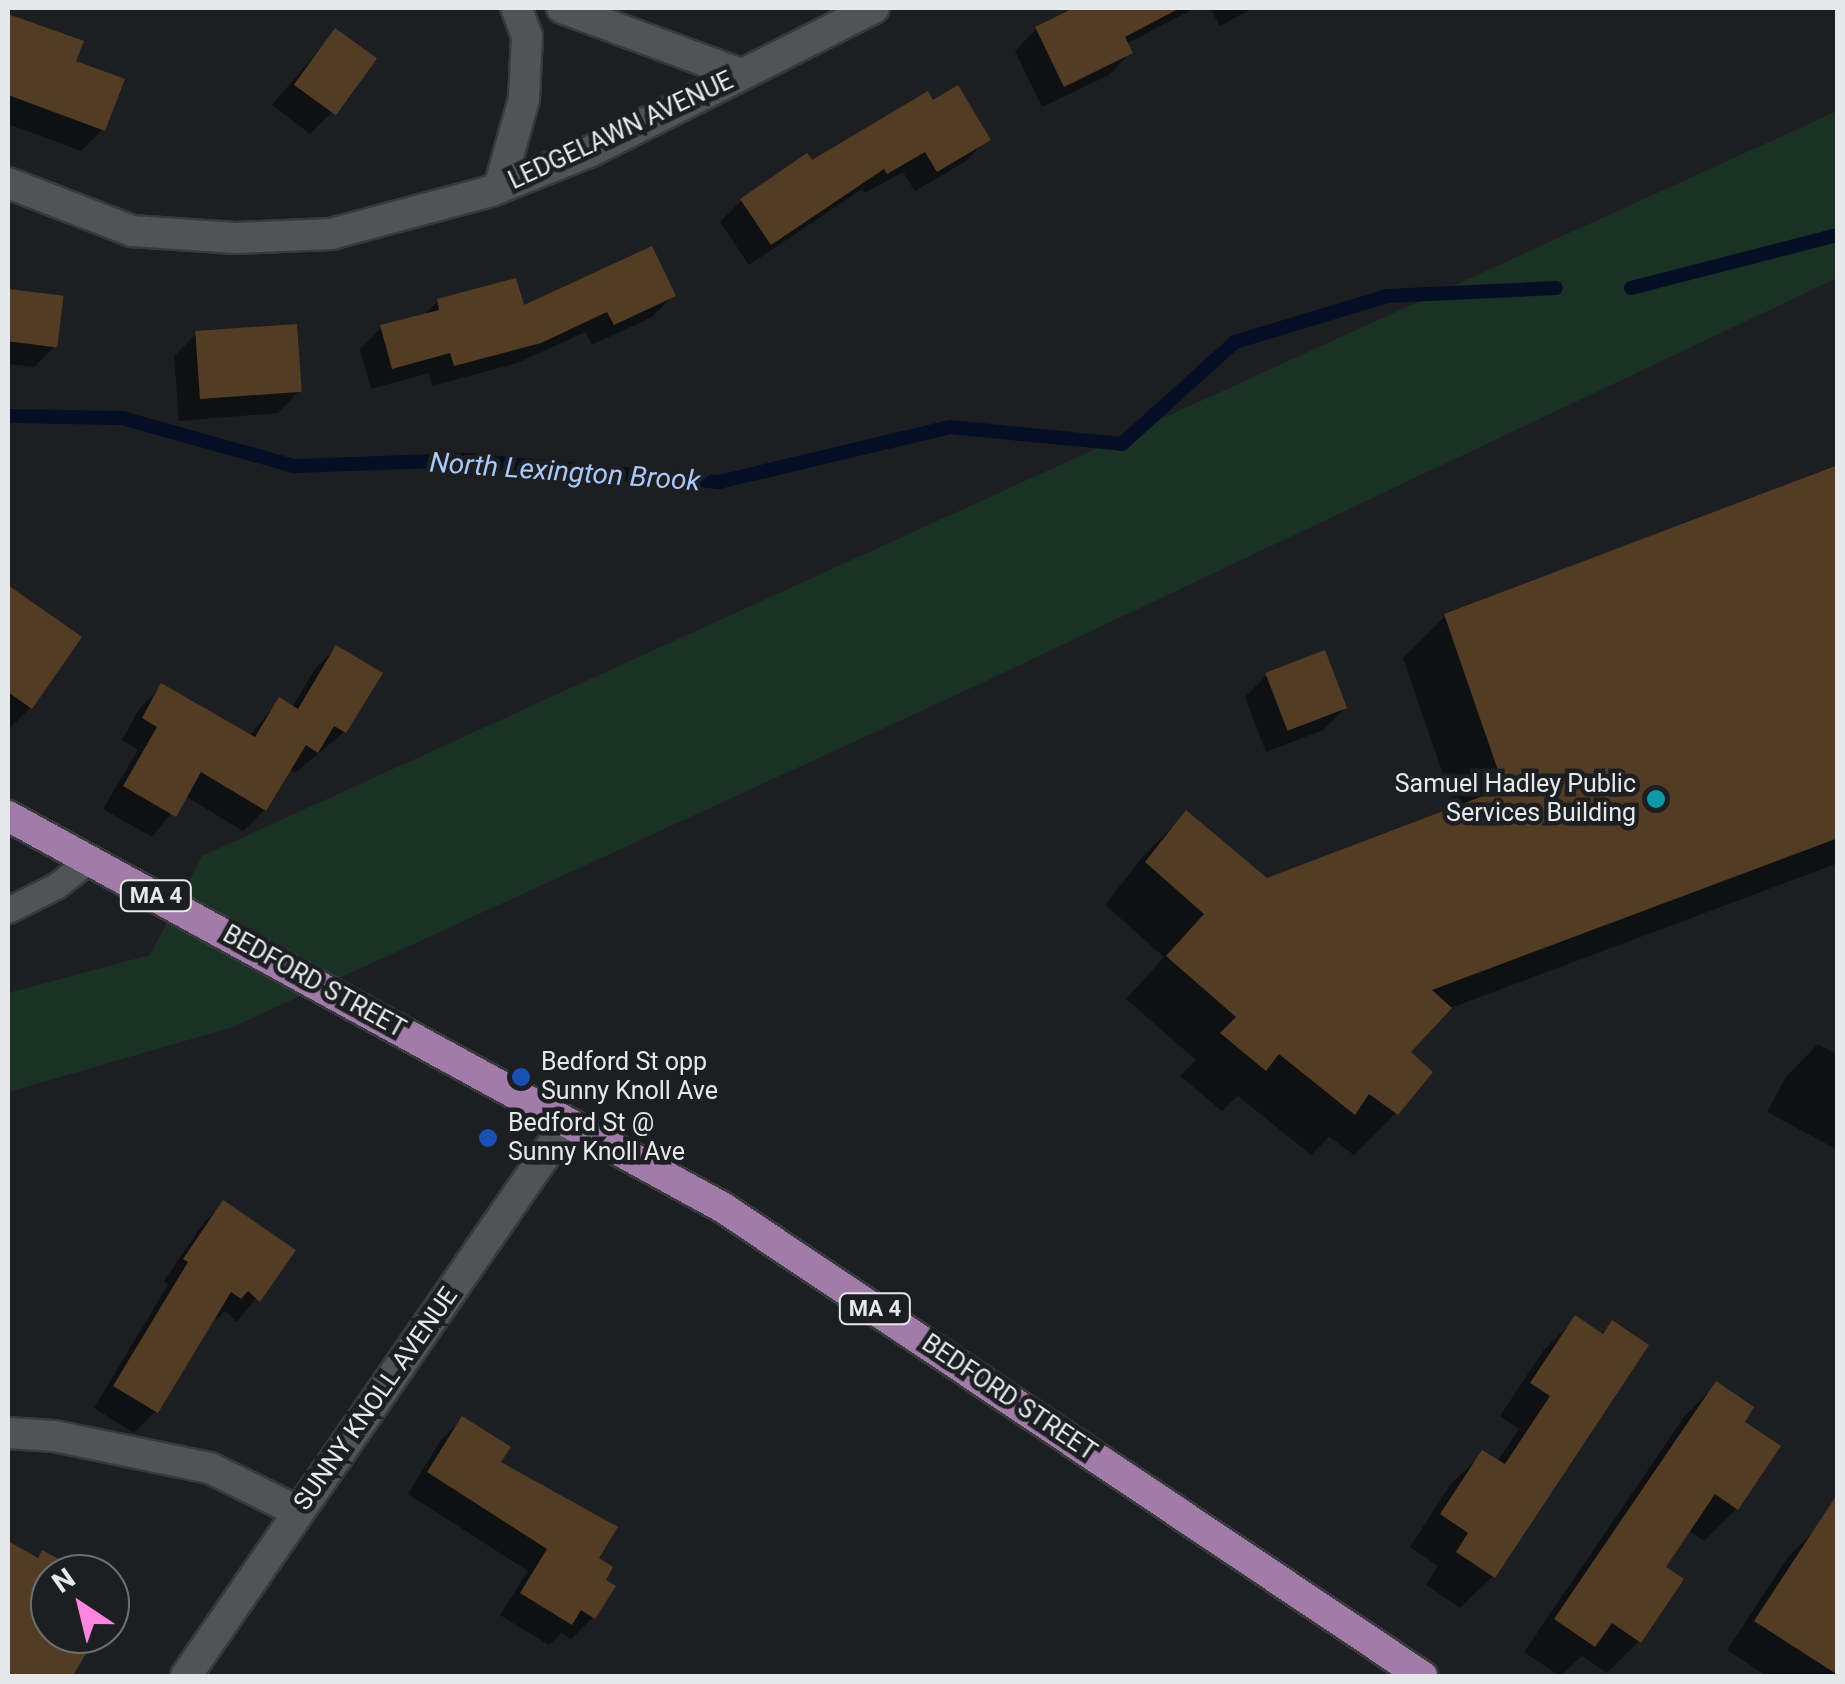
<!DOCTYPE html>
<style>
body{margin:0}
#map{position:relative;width:1845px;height:1684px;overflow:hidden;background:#1d1e21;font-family:Roboto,sans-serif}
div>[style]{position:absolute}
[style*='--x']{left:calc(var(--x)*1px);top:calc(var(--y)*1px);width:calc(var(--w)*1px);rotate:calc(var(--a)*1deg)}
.green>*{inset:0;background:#1a3224}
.shadow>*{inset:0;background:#0007}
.stream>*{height:14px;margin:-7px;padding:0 7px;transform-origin:7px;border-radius:7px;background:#040f25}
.building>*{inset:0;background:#533c24;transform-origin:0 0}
.roads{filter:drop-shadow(2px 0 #38393c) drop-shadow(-2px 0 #38393c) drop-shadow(0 2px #38393c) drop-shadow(0 -2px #38393c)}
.lane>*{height:25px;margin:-12.5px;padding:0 12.5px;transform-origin:12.5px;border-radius:12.5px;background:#515356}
.street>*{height:30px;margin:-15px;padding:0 15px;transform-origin:15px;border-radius:15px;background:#515356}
.primary>*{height:30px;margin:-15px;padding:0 15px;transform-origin:15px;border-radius:15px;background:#a27ca9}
.dots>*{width:28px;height:28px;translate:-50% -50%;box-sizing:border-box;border:5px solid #1d1e21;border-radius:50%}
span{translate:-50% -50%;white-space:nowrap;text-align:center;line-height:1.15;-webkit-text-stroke:9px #1d1e21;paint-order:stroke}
.shield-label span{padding:2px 8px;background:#1d1e21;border:2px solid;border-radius:8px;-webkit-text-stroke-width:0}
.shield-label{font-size:22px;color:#e7e8ea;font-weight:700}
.street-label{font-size:25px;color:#e7e8ea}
.poi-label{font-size:25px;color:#e7e8ea}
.right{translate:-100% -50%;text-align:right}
.left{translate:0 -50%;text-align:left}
.water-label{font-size:28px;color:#a9c8fb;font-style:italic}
.frame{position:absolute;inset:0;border:10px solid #e7e8ea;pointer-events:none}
.north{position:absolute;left:30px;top:1554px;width:100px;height:100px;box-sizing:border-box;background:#1d1e21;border:2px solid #6e6f71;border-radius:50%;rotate:325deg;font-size:28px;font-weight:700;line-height:40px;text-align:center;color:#e7e8ea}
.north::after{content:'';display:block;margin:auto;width:35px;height:45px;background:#fd86e1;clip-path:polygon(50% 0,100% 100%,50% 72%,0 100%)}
</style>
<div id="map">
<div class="green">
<i style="clip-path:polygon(1837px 111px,1837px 278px,969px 689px,233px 1027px,8px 1092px,8px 993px,150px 955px,202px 856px)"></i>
</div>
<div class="shadow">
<i style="clip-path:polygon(1080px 8px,1195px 8px,1126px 44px,1130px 53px,1109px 75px,1042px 107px,1015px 51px,1036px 29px)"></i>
<i style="clip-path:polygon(1210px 8px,1253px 8px,1220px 26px)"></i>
<i style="clip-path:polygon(8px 16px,81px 43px,73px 63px,103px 129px,81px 151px,8px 124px)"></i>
<i style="clip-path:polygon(335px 31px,332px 112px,310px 134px,272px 105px)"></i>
<i style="clip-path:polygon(932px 104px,988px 139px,966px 161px,915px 191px,903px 172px,865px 193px,862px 189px,749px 265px,720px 222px,741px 201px,806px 157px,811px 164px)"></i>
<i style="clip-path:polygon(8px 292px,61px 298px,56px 345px,34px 367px,8px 364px)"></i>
<i style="clip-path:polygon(673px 296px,652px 317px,592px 345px,585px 332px,517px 363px,432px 386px,429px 373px,371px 389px,360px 349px,382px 327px,423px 316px,438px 301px,522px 309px)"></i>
<i style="clip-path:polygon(196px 334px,299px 391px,278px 413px,179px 421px,174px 356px)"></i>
<i style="clip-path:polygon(1838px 468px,1838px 863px,1448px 1009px,1407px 1053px,1396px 1113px,1354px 1155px,1329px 1137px,1311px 1155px,1238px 1096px,1222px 1111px,1180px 1076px,1196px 1060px,1126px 999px,1164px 957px,1105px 905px,1144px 855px,1186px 814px,1267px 881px,1455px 809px,1403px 658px,1445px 616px)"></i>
<i style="clip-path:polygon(14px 593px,30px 708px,9px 729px,8px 599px)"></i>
<i style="clip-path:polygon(336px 648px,344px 732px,295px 773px,289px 769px,264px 810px,243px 831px,185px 796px,152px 837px,103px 809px,138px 750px,122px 740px,140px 708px,162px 686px,249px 737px,279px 700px,292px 708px,314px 670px)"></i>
<i style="clip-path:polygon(1266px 676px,1345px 708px,1323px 730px,1266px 752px,1245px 697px)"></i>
<i style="clip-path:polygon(1818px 1044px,1838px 1055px,1838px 1150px,1767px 1112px,1786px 1077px)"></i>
<i style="clip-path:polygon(224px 1203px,293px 1251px,237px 1322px,225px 1311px,217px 1319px,213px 1316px,156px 1411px,134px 1433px,94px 1408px,168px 1285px,164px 1281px,202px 1225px)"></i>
<i style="clip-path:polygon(1575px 1319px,1600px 1335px,1612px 1324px,1493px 1576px,1460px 1608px,1426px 1585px,1438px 1566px,1410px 1547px,1450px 1485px,1483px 1453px,1497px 1462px,1519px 1429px,1500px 1416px,1543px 1351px)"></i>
<i style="clip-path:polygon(1716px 1384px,1741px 1422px,1778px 1447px,1736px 1509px,1704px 1541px,1688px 1530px,1663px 1568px,1639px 1641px,1607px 1673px,1582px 1656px,1560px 1676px,1524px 1652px,1684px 1417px)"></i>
<i style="clip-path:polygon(462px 1419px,498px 1463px,595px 1559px,593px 1617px,571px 1639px,561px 1633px,549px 1645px,500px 1615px,528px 1571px,408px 1494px,441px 1440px)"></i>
<i style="clip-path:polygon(1817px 1528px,1838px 1541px,1838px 1676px,1767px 1676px,1727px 1650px,1788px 1557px)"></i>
</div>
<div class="stream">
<i style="--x:1631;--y:288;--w:214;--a:-14.4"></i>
<i style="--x:8;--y:416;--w:114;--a:1"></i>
<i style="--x:122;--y:418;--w:179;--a:15.6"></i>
<i style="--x:294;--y:466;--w:172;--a:-2"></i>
<i style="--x:466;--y:460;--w:254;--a:5"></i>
<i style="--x:719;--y:482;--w:237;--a:-13.4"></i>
<i style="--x:950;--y:427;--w:173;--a:5.6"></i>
<i style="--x:1122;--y:444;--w:152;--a:-42.1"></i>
<i style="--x:1235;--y:342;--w:159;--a:-16.8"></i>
<i style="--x:1387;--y:296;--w:169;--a:-2.7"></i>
</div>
<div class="building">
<i style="clip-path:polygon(1074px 8px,1180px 8px,1125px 37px,1133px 53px,1064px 87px,1035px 27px)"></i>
<i style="clip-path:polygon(8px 14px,84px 41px,76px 61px,125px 79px,105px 131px,8px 95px)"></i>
<i style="left:335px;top:28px;width:52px;height:70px;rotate:36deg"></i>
<i style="clip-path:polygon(958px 85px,991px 140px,937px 172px,925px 152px,887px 174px,884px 169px,771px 245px,740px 199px,807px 153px,812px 160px,928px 91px,933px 100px)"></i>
<i style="clip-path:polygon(652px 246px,676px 296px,614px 325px,607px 312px,541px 343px,454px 366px,450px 353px,392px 369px,380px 325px,439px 310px,437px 299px,516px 278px,524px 305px)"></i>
<i style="left:8px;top:289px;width:56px;height:52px;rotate:7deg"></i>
<i style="left:297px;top:324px;width:68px;height:102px;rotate:86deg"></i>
<i style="clip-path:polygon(1838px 465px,1838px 838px,1432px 990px,1452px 1008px,1411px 1052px,1433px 1072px,1398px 1115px,1369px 1094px,1355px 1115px,1279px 1054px,1266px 1071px,1220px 1033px,1236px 1017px,1166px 956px,1204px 914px,1145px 862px,1186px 810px,1267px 878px,1504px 788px,1444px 614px)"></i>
<i style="clip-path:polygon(8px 585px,82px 637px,32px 709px,8px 692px)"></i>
<i style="clip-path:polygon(336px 645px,383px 673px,346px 733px,334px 726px,318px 753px,306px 745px,266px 811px,201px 772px,176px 817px,123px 786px,157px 727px,142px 718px,161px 683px,255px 737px,279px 697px,298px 709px)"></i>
<i style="left:1325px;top:650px;width:62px;height:64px;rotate:69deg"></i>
<i style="clip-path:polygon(223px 1200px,296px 1250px,260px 1302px,248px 1291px,241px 1299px,231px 1292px,158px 1413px,113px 1386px,188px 1262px,183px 1259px)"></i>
<i style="clip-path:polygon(1575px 1315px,1603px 1334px,1612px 1320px,1649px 1345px,1495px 1578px,1456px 1552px,1468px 1533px,1440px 1514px,1482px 1450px,1505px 1464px,1550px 1396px,1530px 1383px)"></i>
<i style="clip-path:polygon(1716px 1381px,1754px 1407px,1745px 1422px,1781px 1446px,1738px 1510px,1715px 1494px,1666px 1567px,1684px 1579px,1641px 1643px,1612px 1623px,1595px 1647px,1554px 1619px)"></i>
<i style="clip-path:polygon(462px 1416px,511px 1447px,501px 1462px,618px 1527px,599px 1558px,613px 1567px,606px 1580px,616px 1586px,595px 1619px,581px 1610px,572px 1625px,520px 1593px,547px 1549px,427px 1472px)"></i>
<i style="clip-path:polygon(1838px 1493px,1838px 1675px,1754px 1621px)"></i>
<i style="clip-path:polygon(8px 1541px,38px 1558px,42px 1550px,64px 1562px,68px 1556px,102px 1574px,50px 1574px,50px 1634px,97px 1634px,73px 1676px,8px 1676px)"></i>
<i style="clip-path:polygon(110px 1579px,123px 1586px,110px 1610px)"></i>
</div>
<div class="roads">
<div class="lane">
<i style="--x:8;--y:910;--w:54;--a:-26.6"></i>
<i style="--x:56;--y:886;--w:42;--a:-38.2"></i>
</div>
<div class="street">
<i style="--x:562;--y:8;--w:190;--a:20.3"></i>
<i style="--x:8;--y:183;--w:133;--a:21.2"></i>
<i style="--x:132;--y:231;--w:104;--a:3.9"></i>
<i style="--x:236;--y:238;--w:95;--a:-2.4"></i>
<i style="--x:331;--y:234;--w:166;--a:-15"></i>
<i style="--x:491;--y:191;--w:105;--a:-21.7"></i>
<i style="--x:589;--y:152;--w:319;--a:-26.8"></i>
<i style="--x:499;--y:188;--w:92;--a:-74.3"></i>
<i style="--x:524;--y:99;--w:63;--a:-87.3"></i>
<i style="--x:527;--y:36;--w:30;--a:-111"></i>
<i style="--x:8;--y:1433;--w:46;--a:3.7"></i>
<i style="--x:54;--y:1436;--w:159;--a:11.6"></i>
<i style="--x:210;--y:1468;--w:97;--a:26.3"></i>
<i style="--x:186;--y:1676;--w:672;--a:-55.43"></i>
</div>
<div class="primary">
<i style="--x:8;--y:816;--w:814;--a:28.71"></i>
<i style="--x:722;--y:1207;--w:843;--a:33.82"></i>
</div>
</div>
<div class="dots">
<i style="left:1656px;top:799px;background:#0f9aa8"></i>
<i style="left:521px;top:1077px;background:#1a4fb4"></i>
<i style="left:488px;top:1138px;background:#1a4fb4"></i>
</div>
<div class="shield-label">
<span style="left:156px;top:896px">MA 4</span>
<span style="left:875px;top:1309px">MA 4</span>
</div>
<div class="street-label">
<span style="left:621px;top:131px;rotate:-25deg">LEDGELAWN AVENUE</span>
<span style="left:314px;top:982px;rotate:29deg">BEDFORD STREET</span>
<span style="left:1009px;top:1398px;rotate:34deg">BEDFORD STREET</span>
<span style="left:376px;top:1399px;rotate:-55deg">SUNNY KNOLL AVENUE</span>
</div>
<div class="poi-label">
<span class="right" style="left:1636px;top:799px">Samuel Hadley Public<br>Services Building</span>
<span class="left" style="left:541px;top:1077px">Bedford St opp<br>Sunny Knoll Ave</span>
<span class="left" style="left:508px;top:1138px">Bedford St @<br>Sunny Knoll Ave</span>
</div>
<div class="water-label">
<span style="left:565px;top:472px;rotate:4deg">North Lexington Brook</span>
</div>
<div class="frame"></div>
<div class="north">N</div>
</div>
